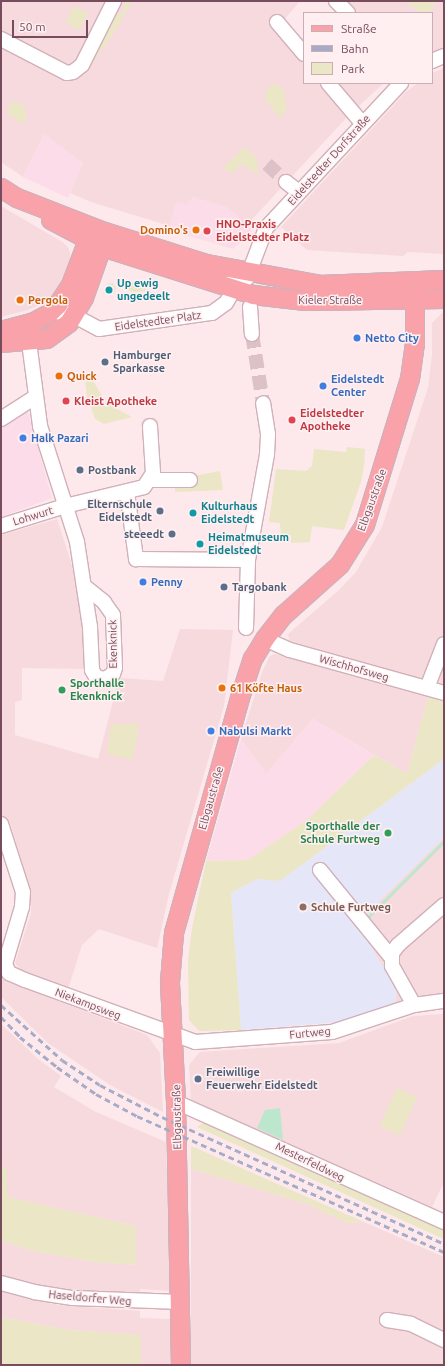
<!DOCTYPE html>
<meta charset="utf-8">
<style>
body{margin:0}
#map{position:relative;width:445px;height:1366px;overflow:hidden;background:#fde8eb;font-family:Ubuntu,sans-serif}
div>[style]{position:absolute}
[style*='--x']{left:calc(var(--x)*1px);top:calc(var(--y)*1px);width:calc(var(--w)*1px);rotate:calc(var(--a)*1deg)}
.residential>*{inset:0;background:#f6dade}
.commercial>*{inset:0;background:#fddcea}
.education>*{inset:0;background:#e5e7f9}
.green>*{inset:0;background:#ebe6c6;transform-origin:0 0}
.water>*{inset:0;background:#bce7ce}
.stream>*{height:3px;margin:-1.5px;padding:0 1.5px;transform-origin:1.5px;border-radius:1.5px;background:#bce7ce}
.minor-tunnel>*{height:14px;margin-top:-7px;transform-origin:0;background:repeating-linear-gradient(90deg,#dcc1c7 0 14px,transparent 0 21px)}
.roads{filter:drop-shadow(1px 0 #d1b0b9) drop-shadow(-1px 0 #d1b0b9) drop-shadow(0 1px #d1b0b9) drop-shadow(0 -1px #d1b0b9)}
.minor>*{height:14px;margin:-7px;padding:0 7px;transform-origin:7px;border-radius:7px;background:#fff}
.major>*{height:18px;margin:-9px;padding:0 9px;transform-origin:9px;border-radius:9px;background:#faa2aa}
.rail>*{height:3px;margin-top:-1.5px;transform-origin:0;background:repeating-linear-gradient(90deg,#a6acc7 0 6px,transparent 0 10px)}
.dots>*{width:11px;height:11px;translate:-50% -50%;box-sizing:border-box;border:2px solid #ffeff1;border-radius:50%}
span{translate:-50% -50%;white-space:nowrap;text-align:center;line-height:1.15;-webkit-text-stroke:3px #ffeff1;paint-order:stroke}
.street-label{font-size:11px;color:#774c5c}
.health-label{font-size:11px;color:#be3a42;font-weight:700}
.left{translate:0 -50%;text-align:left}
.food-label{font-size:11px;color:#c56008;font-weight:700}
.right{translate:-100% -50%;text-align:right}
.culture-label{font-size:11px;color:#0d838f;font-weight:700}
.shop-label{font-size:11px;color:#366cbe;font-weight:700}
.service-label{font-size:11px;color:#4e5e75;font-weight:700}
.leisure-label{font-size:11px;color:#27864d;font-weight:700}
.education-label{font-size:11px;color:#785e54;font-weight:700}
.frame{position:absolute;inset:0;border:2px solid #774c5c;pointer-events:none}
.legend{position:absolute;left:303px;top:12px;width:130px;height:72px;box-sizing:border-box;background:#ffeff1;border:1px solid #c9aeb5;margin:0;padding:5px 7px;list-style:none;font-size:12px;color:#774c5c}
.legend li{display:flex;align-items:center;gap:8px;height:20px}
.legend b{width:20px;border:1px solid #c9aeb5}
.scale{position:absolute;left:12px;top:20px;width:76px;height:18px;box-sizing:border-box;border:2px solid #774c5c;border-top:0;padding-left:5px;font-size:12px;line-height:14px;white-space:nowrap;color:#774c5c;-webkit-text-stroke:3px #ffeff1;paint-order:stroke}
</style>
<div id="map">
<div class="residential">
<i style="clip-path:polygon(2px 1px,300px 1px,283px 21px,300px 40px,304px 36px,304px 83px,384px 83px,349px 115px,229px 244px,91px 202px,70px 193px,83px 163px,44px 135px,23px 177px,1px 162px)"></i>
<i style="clip-path:polygon(341px 1px,404px 1px,423px 13px,353px 13px)"></i>
<i style="clip-path:polygon(437px 1px,444px 1px,444px 48px,432px 53px,432px 13px,429px 13px)"></i>
<i style="clip-path:polygon(444px 68px,444px 254px,408px 252px,403px 256px,307px 250px,281px 227px,406px 92px,418px 83px,432px 83px,432px 73px)"></i>
<i style="clip-path:polygon(1px 206px,64px 243px,69px 249px,72px 264px,59px 296px,28px 310px,1px 317px)"></i>
<i style="clip-path:polygon(444px 311px,444px 686px,290px 642px,288px 634px,338px 591px,356px 572px,382px 527px,428px 388px,432px 354px,432px 323px)"></i>
<i style="clip-path:polygon(57px 519px,71px 562px,81px 607px,87px 669px,22px 668px,22px 700px,15px 702px,15px 735px,98px 759px,116px 690px,114px 684px,122px 678px,163px 681px,180px 629px,233px 630px,224px 706px,169px 894px,157px 948px,99px 929px,82px 945px,68px 989px,22px 972px,15px 963px,31px 913px,31px 892px,10px 823px,1px 815px,1px 535px)"></i>
<i style="clip-path:polygon(275px 654px,428px 697px,407px 774px,313px 719px,266px 774px,241px 739px,262px 672px,270px 656px)"></i>
<i style="clip-path:polygon(444px 837px,444px 992px,395px 1004px,397px 989px,375px 954px,359px 921px)"></i>
<i style="clip-path:polygon(1px 979px,147px 1035px,160px 1053px,163px 1112px,110px 1085px,48px 1043px,1px 997px)"></i>
<i style="clip-path:polygon(444px 1014px,444px 1182px,432px 1207px,191px 1100px,189px 1065px,200px 1052px,339px 1043px,413px 1016px)"></i>
<i style="clip-path:polygon(1px 1024px,38px 1059px,61px 1076px,54px 1087px,94px 1111px,166px 1142px,171px 1291px,140px 1289px,139px 1296px,99px 1294px,39px 1286px,1px 1275px,1px 1241px,38px 1252px,96px 1262px,136px 1265px,136px 1226px,7px 1197px,6px 1168px,1px 1166px)"></i>
<i style="clip-path:polygon(191px 1169px,307px 1204px,347px 1223px,364px 1222px,444px 1257px,444px 1365px,191px 1365px)"></i>
<i style="clip-path:polygon(1px 1291px,58px 1305px,140px 1311px,140px 1318px,171px 1319px,171px 1365px,141px 1365px,141px 1335px,69px 1330px,1px 1317px)"></i>
</div>
<div class="commercial">
<i style="clip-path:polygon(45px 134px,83px 163px,68px 198px,23px 177px)"></i>
<i style="clip-path:polygon(193px 197px,228px 207px,253px 230px,233px 249px,168px 230px,176px 202px,186px 204px)"></i>
<i style="clip-path:polygon(27px 408px,52px 498px,1px 517px,1px 424px)"></i>
<i style="clip-path:polygon(313px 719px,374px 755px,307px 820px,248px 860px,206px 861px,241px 739px,266px 774px)"></i>
</div>
<div class="education">
<i style="clip-path:polygon(444px 759px,444px 837px,359px 921px,375px 954px,397px 989px,395px 1004px,339px 1022px,241px 1030px,231px 893px,257px 879px,280px 881px)"></i>
</div>
<div class="green">
<i style="clip-path:polygon(124px 1px,132px 2px,116px 30px,83px 76px,114px 11px,121px 15px,125px 5px)"></i>
<i style="clip-path:polygon(404px 1px,437px 1px,429px 13px,423px 13px)"></i>
<i style="left:74px;top:6px;width:16px;height:19px;rotate:27deg"></i>
<i style="clip-path:polygon(277px 84px,284px 91px,287px 109px,281px 118px,265px 100px,266px 92px,271px 85px)"></i>
<i style="clip-path:polygon(13px 101px,24px 105px,27px 119px,22px 124px,8px 114px,8px 108px)"></i>
<i style="clip-path:polygon(245px 147px,259px 161px,255px 167px,260px 171px,257px 174px,241px 164px,232px 174px,223px 167px)"></i>
<i style="clip-path:polygon(122px 279px,146px 288px,145px 291px,133px 292px,124px 288px,120px 284px)"></i>
<i style="clip-path:polygon(113px 283px,116px 288px,114px 294px,103px 294px,107px 284px)"></i>
<i style="clip-path:polygon(92px 379px,106px 403px,132px 417px,104px 424px,95px 419px,87px 396px,85px 381px)"></i>
<i style="clip-path:polygon(347px 447px,365px 449px,364px 466px,361px 482px,344px 530px,312px 526px,310px 542px,291px 543px,291px 535px,281px 536px,280px 523px,269px 522px,276px 469px,306px 471px,312px 466px,314px 449px,346px 452px)"></i>
<i style="clip-path:polygon(220px 471px,223px 490px,175px 492px,175px 485px,194px 476px)"></i>
<i style="clip-path:polygon(428px 697px,444px 702px,444px 759px,280px 881px,257px 879px,231px 893px,241px 1030px,199px 1031px,189px 1020px,188px 960px,192px 928px,206px 861px,248px 860px,307px 820px,374px 755px,407px 774px)"></i>
<i style="clip-path:polygon(111px 724px,139px 724px,133px 760px,107px 754px)"></i>
<i style="left:397px;top:1088px;width:22px;height:42px;rotate:24deg"></i>
<i style="clip-path:polygon(205px 1122px,444px 1227px,444px 1239px,197px 1127px)"></i>
<i style="clip-path:polygon(191px 1146px,364px 1222px,347px 1223px,307px 1204px,191px 1169px)"></i>
<i style="clip-path:polygon(1px 1166px,6px 1168px,8px 1197px,136px 1226px,136px 1265px,96px 1262px,38px 1252px,1px 1241px)"></i>
<i style="clip-path:polygon(1px 1317px,69px 1330px,141px 1335px,141px 1365px,1px 1365px)"></i>
</div>
<div class="water">
<i style="clip-path:polygon(280px 1108px,283px 1140px,257px 1128px,265px 1110px)"></i>
</div>
<div class="stream">
<i style="--x:368;--y:917;--w:107;--a:-45"></i>
</div>
<div class="minor-tunnel">
<i style="--x:267;--y:164;--w:26;--a:43"></i>
<i style="--x:252;--y:334;--w:70;--a:80.9"></i>
</div>
<div class="roads">
<div class="minor">
<i style="--x:336;--y:1;--w:17;--a:45"></i>
<i style="--x:277;--y:22;--w:42;--a:49.8"></i>
<i style="--x:1;--y:39;--w:74;--a:27.3"></i>
<i style="--x:67;--y:73;--w:6;--a:-9"></i>
<i style="--x:73;--y:72;--w:11;--a:-38"></i>
<i style="--x:82;--y:65;--w:72;--a:-63.4"></i>
<i style="--x:432;--y:61;--w:13;--a:-23"></i>
<i style="--x:328;--y:83;--w:52;--a:49.6"></i>
<i style="--x:286;--y:182;--w:16;--a:38"></i>
<i style="--x:225;--y:284;--w:17;--a:-7"></i>
<i style="--x:242;--y:282;--w:6;--a:-39"></i>
<i style="--x:247;--y:278;--w:53;--a:-69.2"></i>
<i style="--x:266;--y:228;--w:198;--a:-47"></i>
<i style="--x:250;--y:307;--w:27;--a:86"></i>
<i style="--x:52;--y:312;--w:17;--a:3"></i>
<i style="--x:69;--y:313;--w:34;--a:28"></i>
<i style="--x:99;--y:329;--w:114;--a:-8.1"></i>
<i style="--x:212;--y:313;--w:17;--a:-36"></i>
<i style="--x:226;--y:303;--w:16;--a:-60"></i>
<i style="--x:234;--y:289;--w:10;--a:0"></i>
<i style="--x:21;--y:334;--w:11;--a:45"></i>
<i style="--x:29;--y:342;--w:85;--a:82.5"></i>
<i style="--x:40;--y:426;--w:122;--a:72.3"></i>
<i style="--x:77;--y:542;--w:86;--a:81.3"></i>
<i style="--x:90;--y:627;--w:43;--a:87.3"></i>
<i style="--x:92;--y:670;--w:8;--a:60"></i>
<i style="--x:96;--y:677;--w:9;--a:13"></i>
<i style="--x:105;--y:679;--w:9;--a:-32"></i>
<i style="--x:113;--y:674;--w:6;--a:-72"></i>
<i style="--x:115;--y:668;--w:53;--a:-92.2"></i>
<i style="--x:113;--y:615;--w:16;--a:-125"></i>
<i style="--x:104;--y:602;--w:26;--a:-141"></i>
<i style="--x:1;--y:419;--w:40;--a:-32.9"></i>
<i style="--x:150;--y:480;--w:40;--a:0"></i>
<i style="--x:127;--y:492;--w:68;--a:82.3"></i>
<i style="--x:136;--y:559;--w:112;--a:0.5"></i>
<i style="--x:1;--y:526;--w:67;--a:-17.4"></i>
<i style="--x:65;--y:506;--w:81;--a:-13.5"></i>
<i style="--x:144;--y:487;--w:17;--a:-57"></i>
<i style="--x:153;--y:473;--w:47;--a:-93.7"></i>
<i style="--x:246;--y:628;--w:68;--a:-88.3"></i>
<i style="--x:248;--y:560;--w:108;--a:-79.8"></i>
<i style="--x:267;--y:454;--w:20;--a:-87"></i>
<i style="--x:268;--y:434;--w:31;--a:-99"></i>
<i style="--x:265;--y:639;--w:27;--a:24"></i>
<i style="--x:290;--y:650;--w:160;--a:15.6"></i>
<i style="--x:427;--y:688;--w:47;--a:-68.9"></i>
<i style="--x:1;--y:824;--w:71;--a:72.1"></i>
<i style="--x:23;--y:892;--w:15;--a:94"></i>
<i style="--x:22;--y:907;--w:59;--a:106.6"></i>
<i style="--x:5;--y:964;--w:10;--a:66"></i>
<i style="--x:9;--y:973;--w:17;--a:24"></i>
<i style="--x:25;--y:980;--w:181;--a:20"></i>
<i style="--x:195;--y:1042;--w:137;--a:-4.2"></i>
<i style="--x:332;--y:1032;--w:86;--a:-18.2"></i>
<i style="--x:414;--y:1005;--w:30;--a:-8"></i>
<i style="--x:320;--y:870;--w:112;--a:50.8"></i>
<i style="--x:414;--y:1005;--w:45;--a:-119.4"></i>
<i style="--x:392;--y:966;--w:13;--a:-90"></i>
<i style="--x:392;--y:953;--w:10;--a:-53"></i>
<i style="--x:398;--y:945;--w:61;--a:-41"></i>
<i style="--x:176;--y:1102;--w:294;--a:24.1"></i>
<i style="--x:1;--y:1283;--w:34;--a:15"></i>
<i style="--x:34;--y:1292;--w:39;--a:9"></i>
<i style="--x:73;--y:1298;--w:108;--a:2.1"></i>
<i style="--x:387;--y:1320;--w:24;--a:9"></i>
<i style="--x:411;--y:1324;--w:37;--a:26"></i>
</div>
<div class="major">
<i style="--x:1;--y:188;--w:19;--a:32"></i>
<i style="--x:17;--y:198;--w:88;--a:21.3"></i>
<i style="--x:99;--y:230;--w:113;--a:17.5"></i>
<i style="--x:207;--y:264;--w:115;--a:10.5"></i>
<i style="--x:320;--y:285;--w:124;--a:-2.3"></i>
<i style="--x:51;--y:220;--w:58;--a:27.9"></i>
<i style="--x:102;--y:247;--w:158;--a:17.6"></i>
<i style="--x:253;--y:295;--w:53;--a:6.5"></i>
<i style="--x:306;--y:301;--w:138;--a:-0.8"></i>
<i style="--x:1;--y:331;--w:34;--a:-15"></i>
<i style="--x:34;--y:322;--w:17;--a:-28"></i>
<i style="--x:49;--y:314;--w:13;--a:-45"></i>
<i style="--x:58;--y:305;--w:24;--a:-57"></i>
<i style="--x:71;--y:285;--w:48;--a:-69.3"></i>
<i style="--x:88;--y:240;--w:11;--a:-45"></i>
<i style="--x:1;--y:343;--w:46;--a:-5"></i>
<i style="--x:47;--y:339;--w:27;--a:-36"></i>
<i style="--x:69;--y:323;--w:29;--a:-59"></i>
<i style="--x:84;--y:298;--w:54;--a:-70.6"></i>
<i style="--x:102;--y:247;--w:12;--a:-90"></i>
<i style="--x:181;--y:1365;--w:263;--a:-91.1"></i>
<i style="--x:176;--y:1102;--w:120;--a:-92.9"></i>
<i style="--x:170;--y:982;--w:49;--a:-85.3"></i>
<i style="--x:174;--y:933;--w:247;--a:-74.3"></i>
<i style="--x:241;--y:695;--w:38;--a:-72"></i>
<i style="--x:253;--y:659;--w:23;--a:-59"></i>
<i style="--x:265;--y:639;--w:31;--a:-52"></i>
<i style="--x:284;--y:615;--w:75;--a:-41.8"></i>
<i style="--x:340;--y:565;--w:47;--a:-58"></i>
<i style="--x:365;--y:525;--w:153;--a:-72.9"></i>
<i style="--x:410;--y:379;--w:35;--a:-82"></i>
<i style="--x:415;--y:344;--w:62;--a:-90"></i>
</div>
</div>
<div class="rail">
<i style="--x:1;--y:1005;--w:82;--a:42"></i>
<i style="--x:62;--y:1060;--w:45;--a:33.3"></i>
<i style="--x:100;--y:1085;--w:70;--a:27.3"></i>
<i style="--x:162;--y:1117;--w:309;--a:24.2"></i>
<i style="--x:1;--y:1017;--w:28;--a:46"></i>
<i style="--x:20;--y:1037;--w:48;--a:39"></i>
<i style="--x:57;--y:1067;--w:47;--a:34.7"></i>
<i style="--x:96;--y:1094;--w:47;--a:28.2"></i>
<i style="--x:137;--y:1116;--w:336;--a:23.9"></i>
</div>
<div class="dots">
<i style="left:196px;top:230px;background:#e8710a"></i>
<i style="left:207px;top:231px;background:#e0444e"></i>
<i style="left:109px;top:290px;background:#0f9aa8"></i>
<i style="left:20px;top:300px;background:#e8710a"></i>
<i style="left:357px;top:338px;background:#3f7fe0"></i>
<i style="left:105px;top:362px;background:#5c6f8a"></i>
<i style="left:59px;top:376px;background:#e8710a"></i>
<i style="left:323px;top:386px;background:#3f7fe0"></i>
<i style="left:66px;top:401px;background:#e0444e"></i>
<i style="left:292px;top:420px;background:#e0444e"></i>
<i style="left:23px;top:438px;background:#3f7fe0"></i>
<i style="left:80px;top:470px;background:#5c6f8a"></i>
<i style="left:160px;top:511px;background:#5c6f8a"></i>
<i style="left:193px;top:513px;background:#0f9aa8"></i>
<i style="left:172px;top:534px;background:#5c6f8a"></i>
<i style="left:200px;top:544px;background:#0f9aa8"></i>
<i style="left:143px;top:582px;background:#3f7fe0"></i>
<i style="left:224px;top:587px;background:#5c6f8a"></i>
<i style="left:222px;top:688px;background:#e8710a"></i>
<i style="left:62px;top:690px;background:#2e9e5b"></i>
<i style="left:211px;top:731px;background:#3f7fe0"></i>
<i style="left:388px;top:833px;background:#2e9e5b"></i>
<i style="left:303px;top:907px;background:#8d6e63"></i>
<i style="left:198px;top:1079px;background:#5c6f8a"></i>
</div>
<div class="street-label">
<span style="left:329px;top:160px;rotate:-48deg">Eidelstedter Dorfstraße</span>
<span style="left:330px;top:300px">Kieler Straße</span>
<span style="left:158px;top:321px;rotate:-8deg">Eidelstedter Platz</span>
<span style="left:372px;top:500px;rotate:-70deg">Elbgaustraße</span>
<span style="left:33px;top:516px;rotate:-17deg">Lohwurt</span>
<span style="left:113px;top:644px;rotate:-91deg">Ekenknick</span>
<span style="left:354px;top:668px;rotate:16deg">Wischhofsweg</span>
<span style="left:211px;top:798px;rotate:-74deg">Elbgaustraße</span>
<span style="left:88px;top:1004px;rotate:21deg">Niekampsweg</span>
<span style="left:310px;top:1033px;rotate:-6deg">Furtweg</span>
<span style="left:177px;top:1117px;rotate:-91deg">Elbgaustraße</span>
<span style="left:310px;top:1162px;rotate:26deg">Mesterfeldweg</span>
<span style="left:90px;top:1298px;rotate:5deg">Haseldorfer Weg</span>
</div>
<div class="health-label">
<span class="left" style="left:216px;top:231px">HNO-Praxis<br>Eidelstedter Platz</span>
<span class="left" style="left:74px;top:401px">Kleist Apotheke</span>
<span class="left" style="left:300px;top:420px">Eidelstedter<br>Apotheke</span>
</div>
<div class="food-label">
<span class="right" style="left:188px;top:230px">Domino's</span>
<span class="left" style="left:28px;top:300px">Pergola</span>
<span class="left" style="left:67px;top:376px">Quick</span>
<span class="left" style="left:230px;top:688px">61 Köfte Haus</span>
</div>
<div class="culture-label">
<span class="left" style="left:117px;top:290px">Up ewig<br>ungedeelt</span>
<span class="left" style="left:201px;top:513px">Kulturhaus<br>Eidelstedt</span>
<span class="left" style="left:208px;top:544px">Heimatmuseum<br>Eidelstedt</span>
</div>
<div class="shop-label">
<span class="left" style="left:365px;top:338px">Netto City</span>
<span class="left" style="left:331px;top:386px">Eidelstedt<br>Center</span>
<span class="left" style="left:31px;top:438px">Halk Pazari</span>
<span class="left" style="left:151px;top:582px">Penny</span>
<span class="left" style="left:219px;top:731px">Nabulsi Markt</span>
</div>
<div class="service-label">
<span class="left" style="left:113px;top:362px">Hamburger<br>Sparkasse</span>
<span class="left" style="left:88px;top:470px">Postbank</span>
<span class="right" style="left:152px;top:511px">Elternschule<br>Eidelstedt</span>
<span class="right" style="left:164px;top:534px">steeedt</span>
<span class="left" style="left:232px;top:587px">Targobank</span>
<span class="left" style="left:206px;top:1079px">Freiwillige<br>Feuerwehr Eidelstedt</span>
</div>
<div class="leisure-label">
<span class="left" style="left:70px;top:690px">Sporthalle<br>Ekenknick</span>
<span class="right" style="left:380px;top:833px">Sporthalle der<br>Schule Furtweg</span>
</div>
<div class="education-label">
<span class="left" style="left:311px;top:907px">Schule Furtweg</span>
</div>
<div class="frame"></div>
<ul class="legend">
<li><b style="height:5px;background:#faa2aa"></b>Straße</li>
<li><b style="height:5px;background:#a6acc7"></b>Bahn</li>
<li><b style="height:11px;background:#ebe6c6"></b>Park</li>
</ul>
<div class="scale">50 m</div>
</div>
